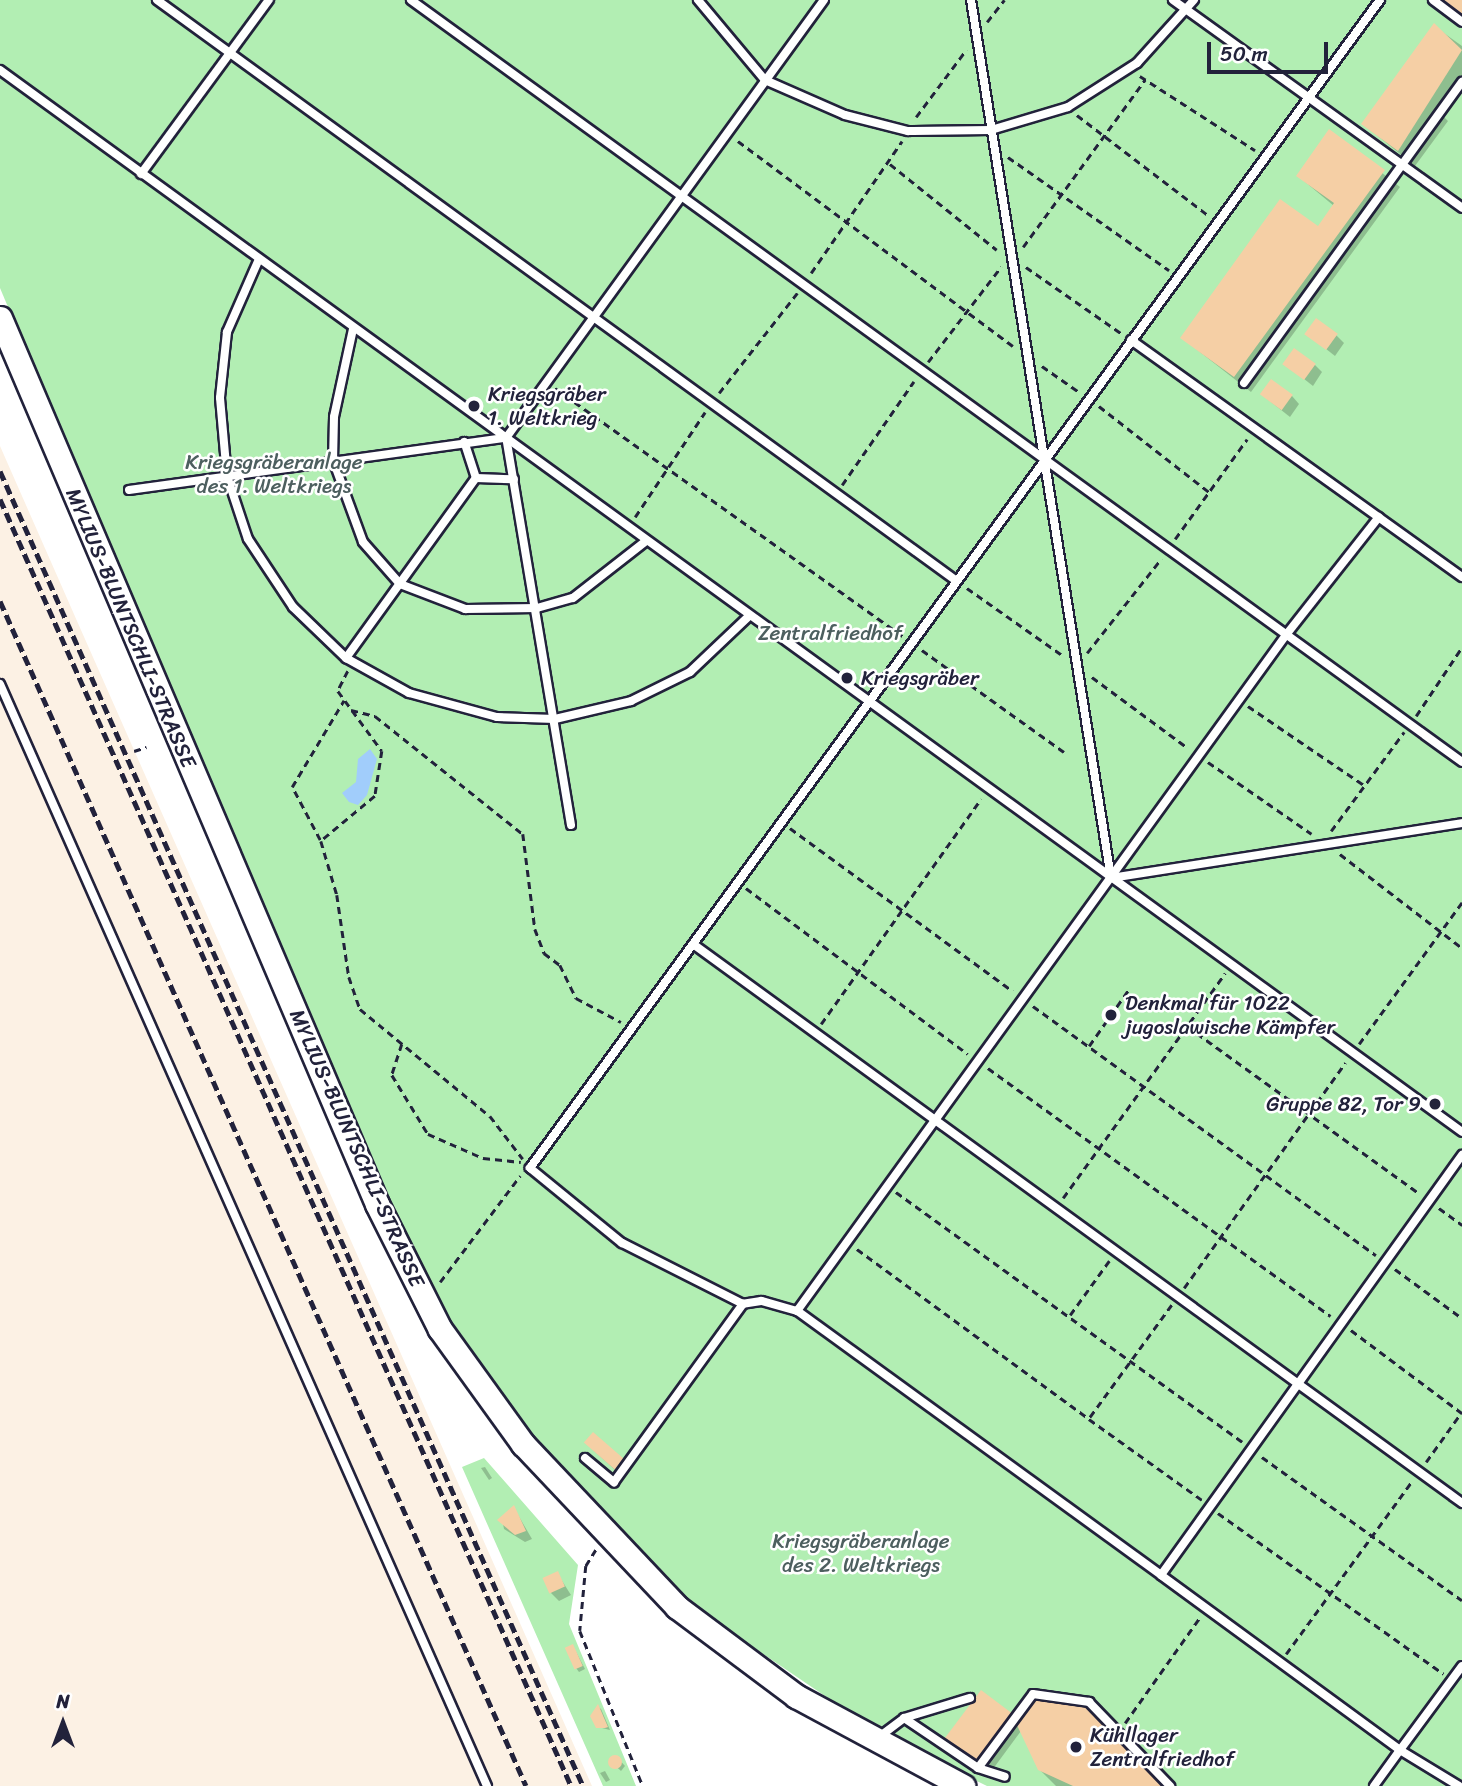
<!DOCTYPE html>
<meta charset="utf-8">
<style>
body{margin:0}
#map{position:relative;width:1462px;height:1786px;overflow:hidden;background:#fff;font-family:Sriracha,sans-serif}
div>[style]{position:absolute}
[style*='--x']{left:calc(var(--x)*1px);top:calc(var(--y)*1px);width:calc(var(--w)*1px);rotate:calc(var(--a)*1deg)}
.built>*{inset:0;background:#fcf1e4}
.green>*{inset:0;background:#b2eeb3}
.water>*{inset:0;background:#a1cdfb}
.shadow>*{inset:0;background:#0003}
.building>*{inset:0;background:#f5cfa5;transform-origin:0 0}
.round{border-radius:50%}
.path>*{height:2.5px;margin-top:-1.25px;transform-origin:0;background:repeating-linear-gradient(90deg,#22223b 0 7px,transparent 0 12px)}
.roads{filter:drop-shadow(2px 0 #22223b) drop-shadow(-2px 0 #22223b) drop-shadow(0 2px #22223b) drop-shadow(0 -2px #22223b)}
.lane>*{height:8px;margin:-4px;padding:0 4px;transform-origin:4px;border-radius:4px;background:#fff}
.secondary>*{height:23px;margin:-11.5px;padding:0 11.5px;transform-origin:11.5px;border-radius:11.5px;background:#fff}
.rail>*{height:5px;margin-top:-2.5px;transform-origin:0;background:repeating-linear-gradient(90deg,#22223b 0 10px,transparent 0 15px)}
.dots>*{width:19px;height:19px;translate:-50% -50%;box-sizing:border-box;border:4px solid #fff;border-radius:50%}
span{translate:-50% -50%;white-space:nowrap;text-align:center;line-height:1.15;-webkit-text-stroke:5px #fff;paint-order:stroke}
.poi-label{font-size:21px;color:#22223b}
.left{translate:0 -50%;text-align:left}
.right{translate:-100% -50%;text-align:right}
.park-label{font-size:21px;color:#4d5f5f}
.street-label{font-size:21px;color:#22223b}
.north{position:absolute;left:28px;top:1688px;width:70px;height:70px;-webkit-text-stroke:5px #fff;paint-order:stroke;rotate:0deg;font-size:19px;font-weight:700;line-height:28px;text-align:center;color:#22223b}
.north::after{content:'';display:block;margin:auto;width:24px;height:32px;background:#22223b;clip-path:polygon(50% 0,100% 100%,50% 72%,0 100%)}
.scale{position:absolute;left:1207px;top:42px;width:121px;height:32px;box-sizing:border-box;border:4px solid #22223b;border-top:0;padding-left:9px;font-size:21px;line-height:24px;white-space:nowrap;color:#22223b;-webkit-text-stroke:5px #fff;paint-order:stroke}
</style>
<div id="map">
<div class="built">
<i style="clip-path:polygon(0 446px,77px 621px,592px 1786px,0 1786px)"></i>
</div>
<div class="green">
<i style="clip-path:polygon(0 0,1462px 0,1462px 1786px,987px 1786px,881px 1734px,701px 1612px,544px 1453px,450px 1326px,384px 1199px,0 288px)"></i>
<i style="clip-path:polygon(484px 1458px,578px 1565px,569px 1624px,636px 1786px,603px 1786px,462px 1467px)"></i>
</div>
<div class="water">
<i style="clip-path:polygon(370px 749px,377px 759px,367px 795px,358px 805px,349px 802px,342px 793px,356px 782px,358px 759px)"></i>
</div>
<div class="shadow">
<i style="clip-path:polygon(1434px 26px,1462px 46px,1462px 88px,1442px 115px,1448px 121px,1415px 166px,1363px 124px)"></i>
<i style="clip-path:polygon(1330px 132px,1400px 187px,1251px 392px,1182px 338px,1318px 229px,1334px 206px,1298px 176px)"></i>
<i style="clip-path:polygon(1307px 334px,1336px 335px,1344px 343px,1335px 356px)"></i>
<i style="clip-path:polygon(1285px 364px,1315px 365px,1322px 372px,1313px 386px)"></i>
<i style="clip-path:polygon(1262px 395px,1292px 396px,1299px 404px,1290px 417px)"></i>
<i style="clip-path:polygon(593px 1450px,624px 1462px,631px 1469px,623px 1477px)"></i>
<i style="clip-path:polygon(481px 1468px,485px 1467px,492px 1478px,489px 1480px)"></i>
<i style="clip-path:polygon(514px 1508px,532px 1539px,525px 1542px,504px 1529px,502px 1519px)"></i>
<i style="clip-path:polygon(557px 1573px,571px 1595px,559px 1601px,551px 1593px)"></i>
<i style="clip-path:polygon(573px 1646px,585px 1669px,579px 1672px,576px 1668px)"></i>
<i style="clip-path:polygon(598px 1707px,601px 1709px,610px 1730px,598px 1727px)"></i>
<i style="clip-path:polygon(1012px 1715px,1019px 1722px,1161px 1786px,1056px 1786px,1039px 1769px,1021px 1731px,990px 1773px,947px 1738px)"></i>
<i style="clip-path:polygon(617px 1757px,625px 1766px,621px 1771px,609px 1760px)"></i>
<i style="clip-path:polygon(605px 1771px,610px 1780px,606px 1782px,600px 1773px)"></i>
</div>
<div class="building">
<i style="clip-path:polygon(1441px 0,1462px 0,1462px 15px)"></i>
<i style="clip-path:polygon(1434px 23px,1462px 50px,1398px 151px,1361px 124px)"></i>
<i style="clip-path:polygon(1329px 129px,1385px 170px,1234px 377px,1180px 338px,1280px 199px,1318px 226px,1334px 203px,1296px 176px)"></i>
<i style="left:1316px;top:318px;width:27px;height:20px;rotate:36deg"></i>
<i style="left:1294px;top:348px;width:27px;height:20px;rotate:36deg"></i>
<i style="left:1271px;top:379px;width:27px;height:19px;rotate:36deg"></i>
<i style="left:593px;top:1432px;width:43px;height:14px;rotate:41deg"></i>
<i style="clip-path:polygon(514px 1505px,526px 1531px,515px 1535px,497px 1520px)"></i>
<i style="left:558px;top:1571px;width:17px;height:17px;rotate:66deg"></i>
<i style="left:573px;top:1644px;width:24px;height:9px;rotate:66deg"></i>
<i style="left:981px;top:1690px;width:40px;height:60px;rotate:37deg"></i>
<i style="clip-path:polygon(1034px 1698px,1086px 1705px,1163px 1786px,1073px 1786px,1038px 1770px,1016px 1723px)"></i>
<i style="clip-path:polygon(598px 1704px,608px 1727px,605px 1728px,596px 1728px,590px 1716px)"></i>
<i class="round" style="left:608px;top:1755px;width:14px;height:14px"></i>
</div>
<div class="path">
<i style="--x:987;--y:22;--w:28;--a:-52"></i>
<i style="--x:1140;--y:76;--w:137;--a:32.8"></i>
<i style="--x:1077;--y:115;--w:165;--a:37.4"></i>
<i style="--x:916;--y:117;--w:84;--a:-53.3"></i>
<i style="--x:738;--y:141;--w:343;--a:36.7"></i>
<i style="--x:1008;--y:157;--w:197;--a:35.1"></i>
<i style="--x:890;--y:164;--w:137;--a:38.8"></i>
<i style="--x:1023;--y:247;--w:207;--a:-53.9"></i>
<i style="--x:1026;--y:267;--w:116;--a:34.8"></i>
<i style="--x:811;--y:273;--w:160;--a:-55.4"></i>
<i style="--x:928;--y:362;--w:120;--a:-52.5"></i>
<i style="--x:1042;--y:366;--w:45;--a:35.1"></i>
<i style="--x:555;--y:388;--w:427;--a:35.5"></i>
<i style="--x:719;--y:393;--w:127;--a:-52"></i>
<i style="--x:1099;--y:406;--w:140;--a:38"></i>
<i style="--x:842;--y:485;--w:126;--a:-55.3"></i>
<i style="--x:635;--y:517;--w:126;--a:-56.3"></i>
<i style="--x:1175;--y:539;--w:123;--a:-54.2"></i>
<i style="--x:967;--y:588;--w:116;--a:35.2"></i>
<i style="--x:922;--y:650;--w:175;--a:35.7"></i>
<i style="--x:1087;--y:653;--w:120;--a:-51.8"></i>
<i style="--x:348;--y:671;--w:22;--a:117"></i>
<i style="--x:338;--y:691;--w:74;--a:53.7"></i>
<i style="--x:382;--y:751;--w:46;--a:98.8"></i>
<i style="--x:375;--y:796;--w:70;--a:140.2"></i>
<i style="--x:321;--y:841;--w:56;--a:73.5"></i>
<i style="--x:337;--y:895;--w:83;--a:81.7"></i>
<i style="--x:349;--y:977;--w:34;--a:71"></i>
<i style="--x:360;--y:1009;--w:168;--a:39.5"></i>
<i style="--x:490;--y:1116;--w:54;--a:52.5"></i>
<i style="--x:1092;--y:677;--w:119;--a:36.5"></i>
<i style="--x:1248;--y:706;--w:140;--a:34.3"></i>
<i style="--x:351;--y:710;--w:25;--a:14"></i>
<i style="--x:375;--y:716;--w:189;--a:38.6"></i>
<i style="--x:523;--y:834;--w:96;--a:82.8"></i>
<i style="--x:535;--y:929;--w:26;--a:69"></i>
<i style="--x:544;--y:953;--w:20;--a:37"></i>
<i style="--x:560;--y:965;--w:37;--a:64"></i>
<i style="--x:576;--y:998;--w:51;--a:28.1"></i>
<i style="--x:1416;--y:716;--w:83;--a:-56.3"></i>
<i style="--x:134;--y:751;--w:13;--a:-18"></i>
<i style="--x:1208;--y:762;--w:126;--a:34.7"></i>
<i style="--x:790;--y:828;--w:276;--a:36.2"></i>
<i style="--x:1331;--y:831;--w:123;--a:-53.6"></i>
<i style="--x:320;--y:840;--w:60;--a:-117.8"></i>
<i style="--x:292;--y:787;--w:101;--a:-59.1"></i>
<i style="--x:1340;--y:854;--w:154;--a:37.6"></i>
<i style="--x:746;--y:888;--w:277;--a:36.8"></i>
<i style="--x:1033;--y:1006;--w:424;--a:36"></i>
<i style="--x:821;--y:1024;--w:276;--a:-54.6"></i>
<i style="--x:1187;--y:1026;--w:287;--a:35.8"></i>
<i style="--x:402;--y:1044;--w:33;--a:108"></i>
<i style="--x:392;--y:1075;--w:69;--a:58.6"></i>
<i style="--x:428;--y:1134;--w:60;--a:23.6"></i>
<i style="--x:483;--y:1158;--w:38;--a:6"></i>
<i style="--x:1359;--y:1044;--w:175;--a:-54"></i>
<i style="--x:1089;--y:1046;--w:70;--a:-54.9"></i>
<i style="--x:988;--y:1068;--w:423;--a:35.9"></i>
<i style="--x:896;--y:1192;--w:427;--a:35.8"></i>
<i style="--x:1063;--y:1198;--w:277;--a:-54.2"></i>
<i style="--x:1439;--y:1208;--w:29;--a:36"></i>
<i style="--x:857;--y:1249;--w:288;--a:36.2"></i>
<i style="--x:1395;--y:1269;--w:83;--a:36.2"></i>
<i style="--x:440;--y:1282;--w:133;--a:-53"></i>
<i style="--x:1184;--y:1288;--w:277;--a:-54.4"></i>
<i style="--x:1172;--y:1305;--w:141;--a:126.1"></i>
<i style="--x:1089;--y:1419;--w:139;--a:35.6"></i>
<i style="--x:1070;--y:1315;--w:67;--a:-54.2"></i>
<i style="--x:1351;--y:1330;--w:139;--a:36.8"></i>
<i style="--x:1262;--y:1457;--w:246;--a:35.6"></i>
<i style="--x:1426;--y:1462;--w:60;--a:-54.5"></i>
<i style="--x:1218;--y:1513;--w:277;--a:35.5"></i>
<i style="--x:596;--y:1550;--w:19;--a:122"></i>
<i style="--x:586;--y:1566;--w:65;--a:95.3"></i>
<i style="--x:580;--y:1631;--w:167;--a:67.9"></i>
<i style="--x:1286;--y:1654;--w:214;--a:-53.9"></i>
<i style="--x:1125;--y:1723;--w:130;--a:-54.7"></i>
</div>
<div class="roads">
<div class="lane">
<i style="--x:157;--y:0;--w:985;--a:36"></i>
<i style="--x:411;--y:0;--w:1298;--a:35.94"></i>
<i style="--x:698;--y:0;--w:104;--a:50.1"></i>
<i style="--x:765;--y:80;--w:87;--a:23.6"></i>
<i style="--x:845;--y:115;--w:65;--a:14.3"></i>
<i style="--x:908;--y:131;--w:83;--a:-0.7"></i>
<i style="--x:991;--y:130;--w:80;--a:-16.6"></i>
<i style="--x:1068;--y:107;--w:82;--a:-32.5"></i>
<i style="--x:1137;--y:63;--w:85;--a:-47.9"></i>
<i style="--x:971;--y:0;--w:889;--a:80.94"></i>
<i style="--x:1111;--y:878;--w:355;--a:-8.9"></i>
<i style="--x:1173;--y:0;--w:356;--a:35.7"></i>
<i style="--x:1433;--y:0;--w:36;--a:37"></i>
<i style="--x:0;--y:70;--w:1807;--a:35.99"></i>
<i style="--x:141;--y:174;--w:216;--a:-53.7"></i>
<i style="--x:259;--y:259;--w:80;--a:113.7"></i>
<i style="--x:227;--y:332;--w:66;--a:96.1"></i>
<i style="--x:220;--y:398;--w:78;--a:84.9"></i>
<i style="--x:227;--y:476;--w:66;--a:71.6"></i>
<i style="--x:248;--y:539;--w:82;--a:56.5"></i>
<i style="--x:293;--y:607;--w:74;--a:43.9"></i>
<i style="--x:346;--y:658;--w:72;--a:29.1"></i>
<i style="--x:409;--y:693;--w:91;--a:15.3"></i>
<i style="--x:497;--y:717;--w:58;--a:2"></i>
<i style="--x:555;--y:719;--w:78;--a:-13.3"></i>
<i style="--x:631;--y:701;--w:66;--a:-26.2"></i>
<i style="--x:690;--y:672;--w:81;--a:-43.5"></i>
<i style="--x:353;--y:329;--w:90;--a:102.2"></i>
<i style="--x:334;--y:417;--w:43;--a:91.3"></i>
<i style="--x:333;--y:460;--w:87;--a:69.9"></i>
<i style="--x:363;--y:542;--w:56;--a:48.6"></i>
<i style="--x:400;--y:584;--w:70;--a:21"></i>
<i style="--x:465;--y:609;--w:72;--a:-0.8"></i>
<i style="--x:537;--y:608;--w:37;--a:-16"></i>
<i style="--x:573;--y:598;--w:93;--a:-38"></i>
<i style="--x:1131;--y:340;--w:407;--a:35.6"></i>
<i style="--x:1244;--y:383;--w:372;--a:-54.1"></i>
<i style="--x:476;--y:478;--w:38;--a:2"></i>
<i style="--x:129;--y:490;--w:381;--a:-7.9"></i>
<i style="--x:346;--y:658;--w:222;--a:-54.2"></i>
<i style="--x:476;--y:478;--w:38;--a:-108"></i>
<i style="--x:0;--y:684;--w:1205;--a:66.16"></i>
<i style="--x:571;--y:825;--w:392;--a:-99.5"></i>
<i style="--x:506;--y:438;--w:541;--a:-54.02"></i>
<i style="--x:693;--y:944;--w:951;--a:36.01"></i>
<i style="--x:797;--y:1311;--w:834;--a:-54.12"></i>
<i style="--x:1286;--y:635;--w:150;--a:-51.8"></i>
<i style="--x:585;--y:1458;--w:38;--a:40"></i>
<i style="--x:614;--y:1482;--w:220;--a:-54.1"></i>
<i style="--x:1161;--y:1575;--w:517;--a:-54.37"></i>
<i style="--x:904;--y:1718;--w:89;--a:34"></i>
<i style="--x:978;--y:1768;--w:28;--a:18"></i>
<i style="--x:879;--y:1737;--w:31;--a:-37"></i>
<i style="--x:904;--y:1718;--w:69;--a:-16.9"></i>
<i style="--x:978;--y:1768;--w:92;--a:-53.4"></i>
<i style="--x:1033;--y:1694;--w:57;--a:8.1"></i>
<i style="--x:1089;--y:1702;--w:117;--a:46"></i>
<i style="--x:1374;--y:1786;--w:44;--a:-54.2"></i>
<i style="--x:1400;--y:1750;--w:296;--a:-143.8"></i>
<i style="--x:1161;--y:1575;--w:450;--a:-144"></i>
<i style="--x:797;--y:1311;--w:37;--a:-164"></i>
<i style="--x:761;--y:1301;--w:18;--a:171"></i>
<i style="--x:743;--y:1304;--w:136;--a:-153.2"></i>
<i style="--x:622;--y:1243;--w:119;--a:-140.8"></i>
<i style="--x:530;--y:1168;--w:1445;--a:-53.96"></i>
<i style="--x:1459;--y:1786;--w:69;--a:-148.6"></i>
<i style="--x:1400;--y:1750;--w:104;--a:-53.6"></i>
</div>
<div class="secondary">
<i style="--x:0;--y:318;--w:963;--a:66.95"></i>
<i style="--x:377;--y:1204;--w:140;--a:63.3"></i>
<i style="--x:440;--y:1329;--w:142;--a:54.2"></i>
<i style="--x:523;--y:1444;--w:224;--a:46.6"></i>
<i style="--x:677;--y:1607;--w:149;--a:36.8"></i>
<i style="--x:796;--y:1696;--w:190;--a:28.3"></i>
</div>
</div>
<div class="rail">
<i style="--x:0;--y:471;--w:1438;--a:66.09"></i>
<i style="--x:0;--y:499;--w:1408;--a:66.07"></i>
<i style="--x:0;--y:601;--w:1296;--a:66.06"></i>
</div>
<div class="dots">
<i style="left:474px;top:406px;background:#22223b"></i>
<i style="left:847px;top:678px;background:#22223b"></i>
<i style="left:1111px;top:1015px;background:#22223b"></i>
<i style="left:1435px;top:1104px;background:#22223b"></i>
<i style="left:1076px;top:1747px;background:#22223b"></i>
</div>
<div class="poi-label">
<span class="left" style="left:488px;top:406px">Kriegsgräber<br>1. Weltkrieg</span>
<span class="left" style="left:861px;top:678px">Kriegsgräber</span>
<span class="left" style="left:1125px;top:1015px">Denkmal für 1022<br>jugoslawische Kämpfer</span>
<span class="right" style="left:1421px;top:1104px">Gruppe 82, Tor 9</span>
<span class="left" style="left:1090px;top:1747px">Kühllager<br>Zentralfriedhof</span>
</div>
<div class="park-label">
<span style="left:274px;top:474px">Kriegsgräberanlage<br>des 1. Weltkriegs</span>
<span style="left:830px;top:633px">Zentralfriedhof</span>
<span style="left:861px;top:1553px">Kriegsgräberanlage<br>des 2. Weltkriegs</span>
</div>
<div class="street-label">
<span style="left:131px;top:628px;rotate:67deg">MYLIUS-BLUNTSCHLI-STRASSE</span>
<span style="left:357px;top:1148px;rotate:66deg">MYLIUS-BLUNTSCHLI-STRASSE</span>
</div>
<div class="north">N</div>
<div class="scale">50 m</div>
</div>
